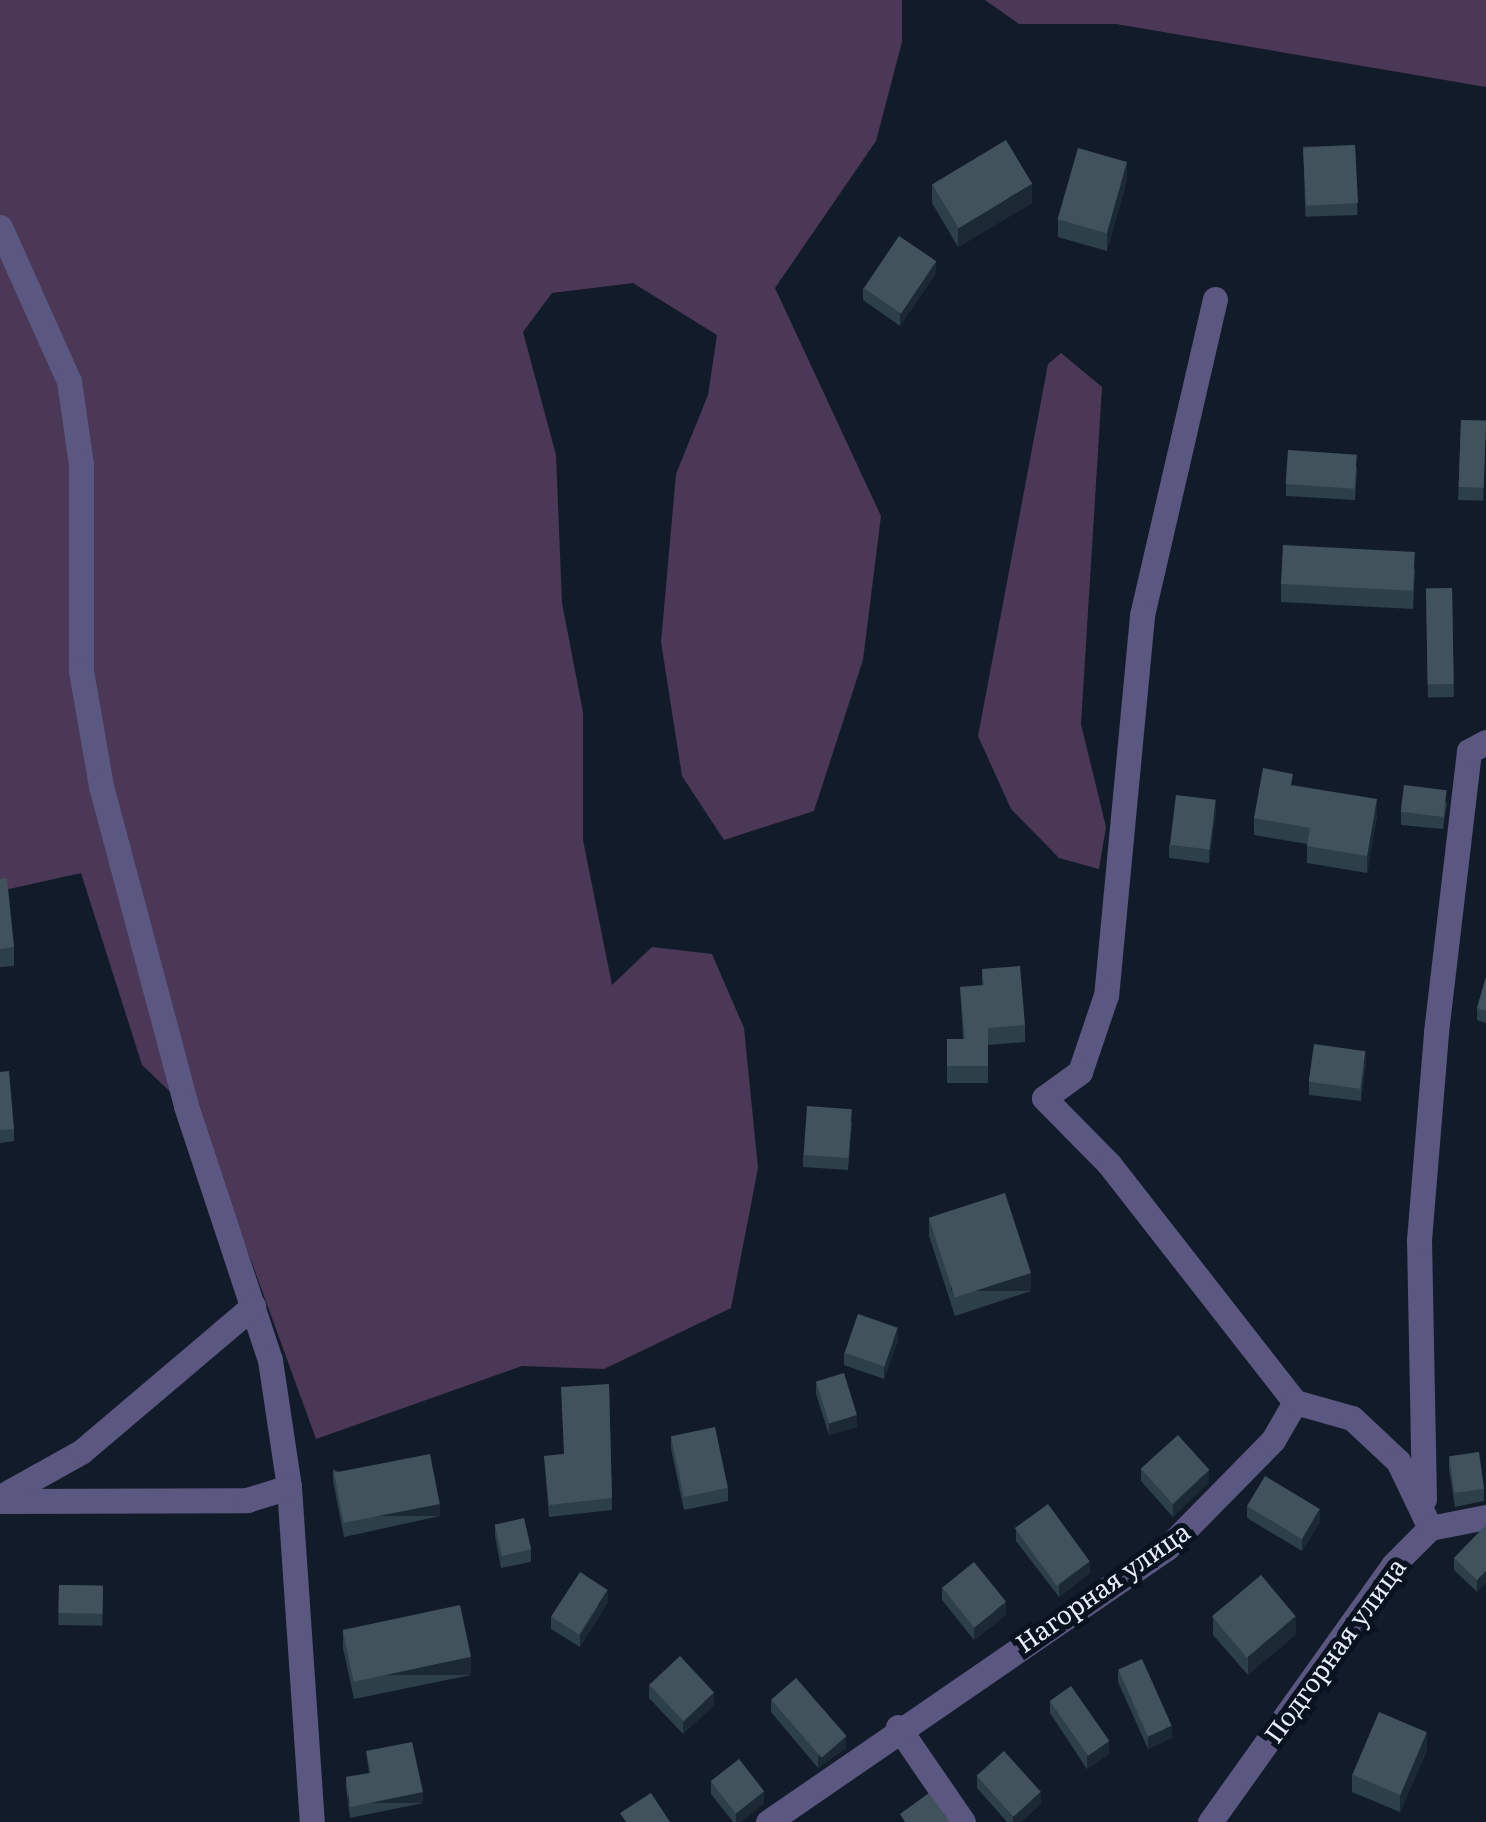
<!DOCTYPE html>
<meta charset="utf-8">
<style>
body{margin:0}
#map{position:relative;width:1486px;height:1822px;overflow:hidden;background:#121b29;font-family:"Noto Serif",serif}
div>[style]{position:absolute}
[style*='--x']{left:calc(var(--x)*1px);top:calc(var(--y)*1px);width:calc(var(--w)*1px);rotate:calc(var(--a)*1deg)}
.green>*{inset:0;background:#4b3756}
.minor>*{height:25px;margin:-12.5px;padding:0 12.5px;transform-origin:12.5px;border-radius:12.5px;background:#5a5780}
.wall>*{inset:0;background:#2d3f49;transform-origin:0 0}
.shaded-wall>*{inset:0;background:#1a2934;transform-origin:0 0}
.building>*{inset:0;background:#41525c;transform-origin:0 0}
span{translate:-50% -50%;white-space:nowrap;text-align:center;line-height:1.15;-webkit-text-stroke:10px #09121f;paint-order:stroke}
.street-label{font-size:25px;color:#e8eff9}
</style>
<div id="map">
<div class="green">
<i style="clip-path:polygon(0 0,902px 0,902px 42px,876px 141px,775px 288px,881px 516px,863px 660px,814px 811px,724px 840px,682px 776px,661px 642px,676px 474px,708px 395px,717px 335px,633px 283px,552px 293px,523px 332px,556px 455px,562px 603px,583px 712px,583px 840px,612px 985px,652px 947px,712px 954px,744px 1028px,758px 1168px,731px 1308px,604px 1369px,522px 1366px,316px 1439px,200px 1120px,142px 1065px,81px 873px,0 891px)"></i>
<i style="clip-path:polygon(985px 0,1486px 0,1486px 87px,1116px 24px,1019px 24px)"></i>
<i style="clip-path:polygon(1061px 353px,1102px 387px,1081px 724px,1106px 827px,1099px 869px,1059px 858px,1011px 809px,978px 736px,1048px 364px)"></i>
</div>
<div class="minor">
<i style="--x:0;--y:227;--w:169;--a:65.9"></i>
<i style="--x:69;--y:381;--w:84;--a:81.8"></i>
<i style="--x:81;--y:464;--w:207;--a:90"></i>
<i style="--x:81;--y:671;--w:117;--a:80.1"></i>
<i style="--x:101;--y:786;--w:331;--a:75.1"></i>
<i style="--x:186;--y:1106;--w:268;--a:71.7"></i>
<i style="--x:270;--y:1360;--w:128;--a:81.5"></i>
<i style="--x:289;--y:1487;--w:336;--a:86.1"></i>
<i style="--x:1215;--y:299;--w:325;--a:103"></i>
<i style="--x:1142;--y:616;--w:381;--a:95.4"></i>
<i style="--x:1106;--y:995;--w:81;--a:108.7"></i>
<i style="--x:1080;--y:1072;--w:44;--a:144.2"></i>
<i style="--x:1044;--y:1098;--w:93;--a:45.4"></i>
<i style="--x:1109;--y:1164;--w:302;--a:52"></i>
<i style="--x:0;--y:1497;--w:93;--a:-29.1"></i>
<i style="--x:81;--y:1452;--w:226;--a:-40.3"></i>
<i style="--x:1424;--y:1499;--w:259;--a:-91.1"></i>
<i style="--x:1419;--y:1240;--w:209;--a:-85.3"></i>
<i style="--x:1436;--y:1032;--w:283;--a:-83.3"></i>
<i style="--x:1469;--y:751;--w:19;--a:-28"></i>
<i style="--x:0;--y:1501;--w:247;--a:-0.2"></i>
<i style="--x:247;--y:1500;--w:44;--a:-17.2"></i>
<i style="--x:898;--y:1727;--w:115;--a:55.6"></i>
<i style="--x:768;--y:1822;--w:484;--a:-34.5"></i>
<i style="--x:1167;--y:1548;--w:151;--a:-45.5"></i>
<i style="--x:1273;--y:1440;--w:44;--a:-59.9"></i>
<i style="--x:1295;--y:1402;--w:59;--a:15.7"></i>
<i style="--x:1352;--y:1418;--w:63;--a:43.1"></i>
<i style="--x:1398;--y:1461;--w:74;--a:64.5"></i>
<i style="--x:1210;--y:1822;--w:315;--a:-54.5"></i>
<i style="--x:1393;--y:1565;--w:52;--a:-45"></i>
<i style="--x:1430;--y:1528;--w:57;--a:-11.1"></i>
</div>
<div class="wall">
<i style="left:1355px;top:145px;width:70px;height:52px;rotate:88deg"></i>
<i style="clip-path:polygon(1127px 180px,1107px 251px,1058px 237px,1058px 219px)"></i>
<i style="clip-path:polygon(932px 184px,1032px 203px,958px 247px,932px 203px)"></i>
<i style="clip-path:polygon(936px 273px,900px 326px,863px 300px,863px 288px)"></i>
<i style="left:1461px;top:420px;width:25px;height:80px;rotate:2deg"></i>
<i style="clip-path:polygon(1357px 467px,1355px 500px,1286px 496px,1286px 484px)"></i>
<i style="clip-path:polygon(1415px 569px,1413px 609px,1281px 602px,1281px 584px)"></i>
<i style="left:1452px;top:588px;width:109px;height:26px;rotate:89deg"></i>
<i style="clip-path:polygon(1293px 786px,1377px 816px,1367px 873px,1307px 863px,1307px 844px,1254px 835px,1254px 818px)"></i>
<i style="clip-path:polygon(1447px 802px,1443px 829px,1401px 825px,1401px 812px)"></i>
<i style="clip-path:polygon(1216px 812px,1209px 863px,1169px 858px,1169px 845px)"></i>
<i style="clip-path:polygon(0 879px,14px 947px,14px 966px,0 967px)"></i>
<i style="clip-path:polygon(982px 969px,1025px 1025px,1025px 1042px,988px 1045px,988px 1083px,947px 1083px,947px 1039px,963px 1039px,960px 987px,982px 986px)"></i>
<i style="clip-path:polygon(1486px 977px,1486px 1023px,1477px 1020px,1477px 1008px)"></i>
<i style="clip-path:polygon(1366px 1063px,1361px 1101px,1309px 1095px,1309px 1082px)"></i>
<i style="clip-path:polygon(0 1072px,14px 1129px,14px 1141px,0 1143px)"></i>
<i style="clip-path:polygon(852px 1121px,848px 1170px,803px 1167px,803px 1155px)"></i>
<i style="clip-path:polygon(929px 1218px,1031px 1291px,955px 1316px,929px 1236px)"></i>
<i style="clip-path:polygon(898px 1340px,884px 1379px,844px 1365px,844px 1353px)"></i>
<i style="clip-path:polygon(816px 1381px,857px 1427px,829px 1435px,816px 1394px)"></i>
<i style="clip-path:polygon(609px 1384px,612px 1510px,549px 1517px,544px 1456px,564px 1454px)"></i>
<i style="clip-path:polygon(671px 1437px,728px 1488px,728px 1501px,684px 1510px,671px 1449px)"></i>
<i style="clip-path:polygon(1449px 1457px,1484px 1489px,1484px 1501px,1455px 1507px,1449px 1469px)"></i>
<i style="clip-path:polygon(333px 1469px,440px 1516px,344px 1537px,333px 1481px)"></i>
<i style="clip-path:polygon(1141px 1469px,1209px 1482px,1173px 1517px,1141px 1481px)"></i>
<i style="clip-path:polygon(1247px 1506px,1320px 1522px,1302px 1551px,1247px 1518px)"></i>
<i style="clip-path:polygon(495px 1524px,531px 1549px,531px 1562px,501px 1568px,495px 1536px)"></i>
<i style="clip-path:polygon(1486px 1525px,1477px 1592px,1454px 1570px,1454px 1558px)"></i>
<i style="clip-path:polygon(1016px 1529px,1090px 1573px,1059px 1597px,1016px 1541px)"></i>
<i style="left:59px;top:1585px;width:44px;height:40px;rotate:1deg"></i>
<i style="clip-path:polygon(942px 1587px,1006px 1615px,974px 1640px,942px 1600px)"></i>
<i style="clip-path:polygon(608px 1602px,580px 1647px,551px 1629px,551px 1616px)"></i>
<i style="clip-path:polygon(1213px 1617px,1296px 1634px,1248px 1675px,1213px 1635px)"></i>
<i style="clip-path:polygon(343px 1630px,471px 1675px,354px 1699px,343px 1648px)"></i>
<i style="clip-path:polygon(1118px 1670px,1172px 1738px,1148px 1749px,1118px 1682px)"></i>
<i style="clip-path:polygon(649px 1685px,714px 1705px,683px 1734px,649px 1698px)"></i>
<i style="clip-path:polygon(771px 1700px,846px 1748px,818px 1768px,771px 1712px)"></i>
<i style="clip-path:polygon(1050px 1701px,1109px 1754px,1087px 1769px,1050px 1713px)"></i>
<i style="clip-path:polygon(1427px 1750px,1400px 1812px,1352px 1792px,1352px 1774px)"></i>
<i style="clip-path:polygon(366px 1751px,423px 1803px,350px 1818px,346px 1788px,346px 1777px,369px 1773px)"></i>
<i style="clip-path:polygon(977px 1776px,1041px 1804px,1021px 1822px,1007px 1822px,977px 1788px)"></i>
<i style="clip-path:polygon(711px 1782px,764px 1803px,741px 1822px,733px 1822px,711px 1794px)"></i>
</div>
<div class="shaded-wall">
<i style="clip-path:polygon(1127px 162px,1127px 180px,1107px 251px,1107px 233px)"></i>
<i style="clip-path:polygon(1032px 184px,1032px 203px,958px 247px,958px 229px)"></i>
<i style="clip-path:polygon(936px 261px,936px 273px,900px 326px,900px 314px)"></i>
<i style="clip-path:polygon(1377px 799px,1377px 816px,1367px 873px,1367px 856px)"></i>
<i style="clip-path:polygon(1216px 800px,1216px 812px,1209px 863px,1209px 850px)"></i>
<i style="clip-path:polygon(1366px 1051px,1366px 1063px,1361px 1101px,1361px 1089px)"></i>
<i style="left:1031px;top:1273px;width:18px;height:80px;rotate:90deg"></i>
<i style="clip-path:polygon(898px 1328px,898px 1340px,884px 1379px,884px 1367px)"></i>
<i style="clip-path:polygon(857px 1415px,857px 1427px,829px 1435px,829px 1423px)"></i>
<i style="clip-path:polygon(1209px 1470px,1209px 1482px,1173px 1517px,1173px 1505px)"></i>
<i style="left:440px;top:1504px;width:12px;height:98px;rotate:90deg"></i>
<i style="clip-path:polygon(1320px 1509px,1320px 1522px,1302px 1551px,1302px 1539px)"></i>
<i style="clip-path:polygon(1090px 1561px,1090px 1573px,1059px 1597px,1059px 1585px)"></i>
<i style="clip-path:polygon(1486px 1571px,1486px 1583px,1477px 1592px,1477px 1580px)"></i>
<i style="clip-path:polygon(608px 1590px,608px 1602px,580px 1647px,580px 1635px)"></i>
<i style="clip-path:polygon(1006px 1602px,1006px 1615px,974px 1640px,974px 1628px)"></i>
<i style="clip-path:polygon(1296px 1616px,1296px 1634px,1248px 1675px,1248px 1657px)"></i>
<i style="left:471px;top:1657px;width:18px;height:119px;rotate:90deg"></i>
<i style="clip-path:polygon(714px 1693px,714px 1705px,683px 1734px,683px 1722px)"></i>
<i style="clip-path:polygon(1172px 1726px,1172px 1738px,1148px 1749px,1148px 1737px)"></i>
<i style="clip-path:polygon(1427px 1732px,1427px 1750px,1400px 1812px,1400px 1794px)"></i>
<i style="clip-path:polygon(846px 1736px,846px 1748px,818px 1768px,818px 1756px)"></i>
<i style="clip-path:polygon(1109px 1741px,1109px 1754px,1087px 1769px,1087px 1756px)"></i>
<i style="clip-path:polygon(764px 1791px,764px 1803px,741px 1822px,736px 1822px,736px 1813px)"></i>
<i style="left:423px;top:1792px;width:11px;height:75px;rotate:90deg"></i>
<i style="clip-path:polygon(1041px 1792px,1041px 1804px,1021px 1822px,1013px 1822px,1013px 1817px)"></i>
</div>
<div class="building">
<i style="left:1006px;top:140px;width:51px;height:86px;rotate:59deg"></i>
<i style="left:1355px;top:145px;width:58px;height:52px;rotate:87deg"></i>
<i style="left:1078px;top:148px;width:51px;height:74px;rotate:16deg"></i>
<i style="left:899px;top:236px;width:45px;height:63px;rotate:34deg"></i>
<i style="left:1461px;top:420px;width:25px;height:67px;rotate:2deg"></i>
<i style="left:1288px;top:450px;width:69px;height:34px;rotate:4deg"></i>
<i style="left:1283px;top:545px;width:132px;height:39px;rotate:3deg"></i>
<i style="left:1452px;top:588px;width:96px;height:26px;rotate:89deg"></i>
<i style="clip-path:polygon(1263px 768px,1293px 774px,1291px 785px,1377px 799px,1367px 856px,1307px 846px,1310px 828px,1254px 818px)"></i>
<i style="left:1404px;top:785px;width:43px;height:27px;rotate:7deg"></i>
<i style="left:1176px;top:795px;width:40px;height:50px;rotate:7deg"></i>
<i style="clip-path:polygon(7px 878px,14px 947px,0 949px,0 879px)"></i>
<i style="clip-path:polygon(1020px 966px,1025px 1025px,988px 1028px,988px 1066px,947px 1066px,947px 1039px,965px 1039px,960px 987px,984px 985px,982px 969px)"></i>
<i style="clip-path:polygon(1486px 977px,1486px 1011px,1477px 1008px)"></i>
<i style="left:1314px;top:1044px;width:52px;height:38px;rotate:8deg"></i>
<i style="clip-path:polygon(9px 1071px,14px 1129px,0 1130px,0 1072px)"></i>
<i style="left:807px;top:1106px;width:45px;height:49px;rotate:4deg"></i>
<i style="left:1005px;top:1193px;width:84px;height:80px;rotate:72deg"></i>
<i style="left:858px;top:1314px;width:42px;height:41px;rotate:19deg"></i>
<i style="left:844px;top:1373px;width:44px;height:29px;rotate:73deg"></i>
<i style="clip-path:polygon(609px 1384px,612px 1498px,549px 1505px,544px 1456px,564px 1454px,561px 1387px)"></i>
<i style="left:715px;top:1427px;width:62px;height:45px;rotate:78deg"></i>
<i style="left:1178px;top:1435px;width:47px;height:50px;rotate:48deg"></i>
<i style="left:1479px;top:1452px;width:37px;height:30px;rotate:82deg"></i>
<i style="left:430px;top:1454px;width:51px;height:98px;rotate:79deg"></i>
<i style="left:1265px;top:1476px;width:64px;height:35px;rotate:31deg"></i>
<i style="left:1048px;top:1504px;width:71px;height:41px;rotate:54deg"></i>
<i style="left:524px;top:1518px;width:32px;height:30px;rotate:77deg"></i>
<i style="clip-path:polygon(1486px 1525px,1486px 1571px,1477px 1580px,1454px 1558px)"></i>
<i style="left:974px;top:1562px;width:51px;height:41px;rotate:51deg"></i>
<i style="left:580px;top:1572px;width:33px;height:53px;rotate:33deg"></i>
<i style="left:1261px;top:1575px;width:54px;height:64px;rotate:50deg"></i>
<i style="left:59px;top:1585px;width:44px;height:28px;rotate:1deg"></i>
<i style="left:460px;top:1605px;width:53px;height:120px;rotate:78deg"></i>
<i style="left:680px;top:1656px;width:50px;height:42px;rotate:47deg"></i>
<i style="left:1142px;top:1659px;width:73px;height:26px;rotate:66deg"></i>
<i style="left:796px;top:1678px;width:77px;height:33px;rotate:49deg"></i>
<i style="left:1071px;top:1686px;width:67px;height:26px;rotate:55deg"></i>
<i style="left:1379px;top:1712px;width:52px;height:68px;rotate:23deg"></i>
<i style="clip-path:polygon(412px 1742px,423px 1792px,350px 1807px,346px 1777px,371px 1773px,366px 1751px)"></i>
<i style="left:1004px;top:1751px;width:55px;height:37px;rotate:48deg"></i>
<i style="left:739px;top:1759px;width:41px;height:36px;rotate:52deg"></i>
<i style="clip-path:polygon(651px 1793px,670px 1822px,626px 1822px,620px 1813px)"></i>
<i style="clip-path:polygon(929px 1793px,950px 1822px,905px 1822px,900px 1814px)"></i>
</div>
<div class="street-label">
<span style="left:1103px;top:1587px;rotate:-35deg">Нагорная улица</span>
<span style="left:1335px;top:1650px;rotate:-54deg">Подгорная улица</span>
</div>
</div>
